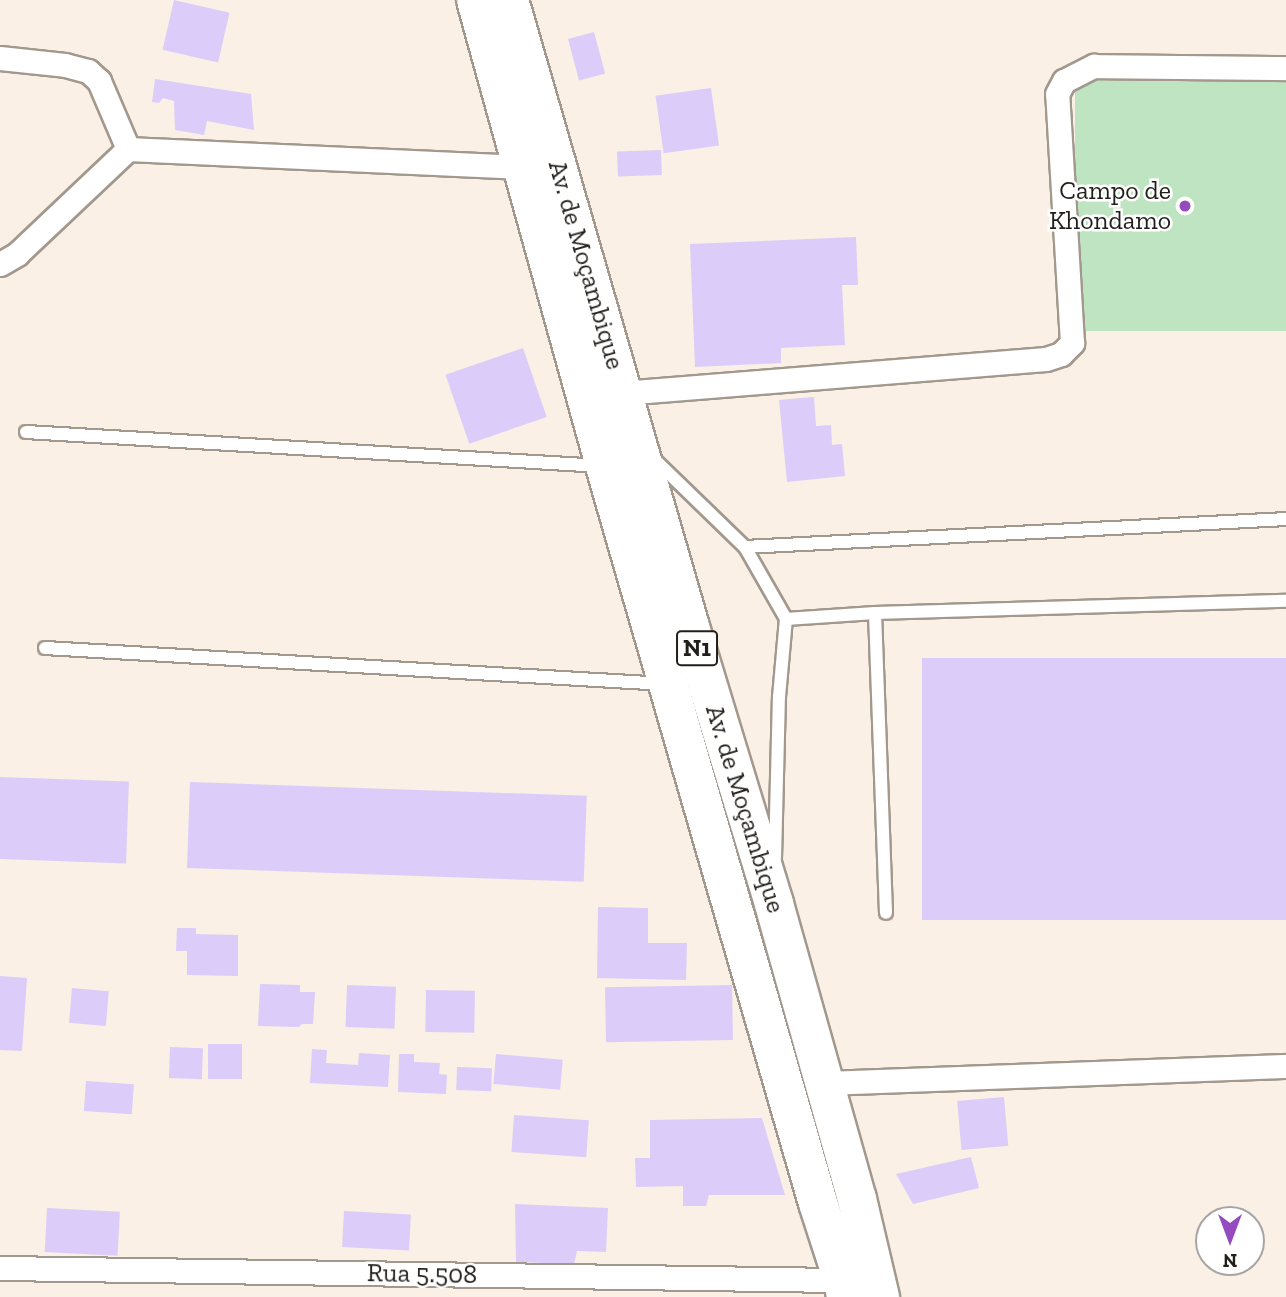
<!DOCTYPE html>
<meta charset="utf-8">
<style>
body{margin:0}
#map{position:relative;width:1286px;height:1297px;overflow:hidden;background:#fbf0e5;font-family:"Zilla Slab",serif}
div>[style]{position:absolute}
[style*='--x']{left:calc(var(--x)*1px);top:calc(var(--y)*1px);width:calc(var(--w)*1px);rotate:calc(var(--a)*1deg)}
.green>*{inset:0;background:#bfe4c2;transform-origin:0 0}
.building>*{inset:0;background:#dcccf9;transform-origin:0 0}
.roads{filter:drop-shadow(2px 0 #a2988d) drop-shadow(-2px 0 #a2988d) drop-shadow(0 2px #a2988d) drop-shadow(0 -2px #a2988d)}
.lane>*{height:12px;margin:-6px;padding:0 6px;transform-origin:6px;border-radius:6px;background:#fff}
.street>*{height:23px;margin:-11.5px;padding:0 11.5px;transform-origin:11.5px;border-radius:11.5px;background:#fff}
.highway>*{height:38px;margin:-19px;padding:0 19px;transform-origin:19px;border-radius:19px;background:#fff}
.dots>*{width:19px;height:19px;translate:-50% -50%;box-sizing:border-box;border:4px solid #fff;border-radius:50%}
span{translate:-50% -50%;white-space:nowrap;text-align:center;line-height:1.15;-webkit-text-stroke:5px #fff;paint-order:stroke}
.shield-label span{padding:2px 5px;background:#fff;border:2px solid;border-radius:5px;-webkit-text-stroke-width:0}
.shield-label{font-size:24px;color:#221f1b;font-weight:700}
.poi-label{font-size:26px;color:#221f1b}
.right{translate:-100% -50%;text-align:right}
.street-label{font-size:26px;color:#221f1b}
.north{position:absolute;left:1195px;top:1206px;width:70px;height:70px;box-sizing:border-box;background:#fff;border:2px solid #a7a5a4;border-radius:50%;rotate:180deg;font-size:19px;font-weight:700;line-height:28px;text-align:center;color:#221f1b}
.north::after{content:'';display:block;margin:auto;width:24px;height:32px;background:#954bbe;clip-path:polygon(50% 0,100% 100%,50% 72%,0 100%)}
</style>
<div id="map">
<div class="green">
<i style="left:1286px;top:79px;width:252px;height:211px;rotate:90deg"></i>
</div>
<div class="building">
<i style="left:174px;top:0;width:57px;height:51px;rotate:13deg"></i>
<i style="left:594px;top:32px;width:43px;height:27px;rotate:75deg"></i>
<i style="clip-path:polygon(155px 79px,251px 94px,254px 130px,207px 121px,204px 135px,175px 130px,174px 101px,163px 98px,159px 103px,152px 102px)"></i>
<i style="left:711px;top:88px;width:58px;height:56px;rotate:82deg"></i>
<i style="left:661px;top:150px;width:25px;height:44px;rotate:88deg"></i>
<i style="clip-path:polygon(856px 237px,858px 285px,842px 285px,845px 345px,781px 348px,781px 363px,695px 367px,690px 244px)"></i>
<i style="left:523px;top:348px;width:73px;height:82px;rotate:71deg"></i>
<i style="clip-path:polygon(814px 397px,816px 426px,831px 425px,832px 445px,842px 444px,845px 476px,787px 482px,779px 400px)"></i>
<i style="left:1286px;top:658px;width:262px;height:364px;rotate:90deg"></i>
<i style="left:0;top:777px;width:129px;height:82px;rotate:2deg"></i>
<i style="left:190px;top:782px;width:397px;height:86px;rotate:2deg"></i>
<i style="clip-path:polygon(598px 907px,648px 908px,648px 943px,687px 943px,686px 980px,597px 978px)"></i>
<i style="clip-path:polygon(177px 928px,196px 928px,196px 934px,238px 935px,238px 976px,187px 975px,187px 951px,176px 951px)"></i>
<i style="clip-path:polygon(0 976px,27px 978px,22px 1051px,0 1050px)"></i>
<i style="clip-path:polygon(260px 984px,300px 985px,300px 992px,315px 992px,313px 1024px,302px 1024px,299px 1027px,258px 1026px)"></i>
<i style="left:347px;top:985px;width:49px;height:42px;rotate:2deg"></i>
<i style="left:732px;top:985px;width:55px;height:127px;rotate:89deg"></i>
<i style="left:72px;top:988px;width:37px;height:35px;rotate:5deg"></i>
<i style="left:426px;top:990px;width:49px;height:42px;rotate:1deg"></i>
<i style="left:208px;top:1044px;width:34px;height:35px"></i>
<i style="left:170px;top:1047px;width:33px;height:31px;rotate:2deg"></i>
<i style="clip-path:polygon(312px 1049px,327px 1050px,326px 1063px,358px 1065px,359px 1053px,390px 1055px,388px 1087px,310px 1083px)"></i>
<i style="clip-path:polygon(399px 1054px,414px 1054px,414px 1062px,440px 1063px,439px 1074px,447px 1075px,446px 1094px,398px 1092px)"></i>
<i style="left:496px;top:1054px;width:67px;height:30px;rotate:5deg"></i>
<i style="left:457px;top:1067px;width:35px;height:23px;rotate:2deg"></i>
<i style="left:86px;top:1081px;width:48px;height:30px;rotate:4deg"></i>
<i style="left:1004px;top:1097px;width:49px;height:47px;rotate:85deg"></i>
<i style="left:514px;top:1115px;width:75px;height:37px;rotate:4deg"></i>
<i style="clip-path:polygon(762px 1118px,785px 1195px,709px 1195px,706px 1206px,683px 1206px,683px 1186px,636px 1187px,635px 1158px,650px 1158px,650px 1120px)"></i>
<i style="clip-path:polygon(971px 1157px,979px 1188px,913px 1204px,896px 1174px)"></i>
<i style="clip-path:polygon(515px 1204px,608px 1208px,606px 1252px,577px 1251px,574px 1264px,516px 1262px)"></i>
<i style="left:47px;top:1208px;width:73px;height:44px;rotate:3deg"></i>
<i style="left:344px;top:1211px;width:67px;height:36px;rotate:3deg"></i>
</div>
<div class="roads">
<div class="lane">
<i style="--x:26;--y:432;--w:576;--a:3.38"></i>
<i style="--x:653;--y:458;--w:128;--a:44.1"></i>
<i style="--x:745;--y:547;--w:83;--a:60.3"></i>
<i style="--x:786;--y:619;--w:89;--a:-3.9"></i>
<i style="--x:875;--y:613;--w:411;--a:-1.7"></i>
<i style="--x:745;--y:547;--w:542;--a:-2.96"></i>
<i style="--x:875;--y:613;--w:300;--a:87.9"></i>
<i style="--x:45;--y:648;--w:621;--a:3.32"></i>
<i style="--x:775;--y:858;--w:161;--a:-88.6"></i>
<i style="--x:779;--y:697;--w:78;--a:-84.9"></i>
</div>
<div class="street">
<i style="--x:0;--y:58;--w:65;--a:6.1"></i>
<i style="--x:65;--y:65;--w:24;--a:15"></i>
<i style="--x:88;--y:71;--w:15;--a:42"></i>
<i style="--x:99;--y:81;--w:74;--a:66.9"></i>
<i style="--x:0;--y:264;--w:20;--a:-30"></i>
<i style="--x:17;--y:254;--w:153;--a:-43.4"></i>
<i style="--x:128;--y:149;--w:394;--a:2.6"></i>
<i style="--x:622;--y:393;--w:425;--a:-4.6"></i>
<i style="--x:1046;--y:359;--w:16;--a:-18"></i>
<i style="--x:1061;--y:354;--w:16;--a:-45"></i>
<i style="--x:1072;--y:343;--w:249;--a:-93.4"></i>
<i style="--x:1057;--y:94;--w:15;--a:-62"></i>
<i style="--x:1064;--y:81;--w:34;--a:-27"></i>
<i style="--x:1094;--y:66;--w:192;--a:0.6"></i>
<i style="--x:823;--y:1083;--w:463;--a:-2.1"></i>
<i style="--x:0;--y:1268;--w:843;--a:0.82"></i>
</div>
<div class="highway">
<i style="--x:476;--y:0;--w:484;--a:74.5"></i>
<i style="--x:605;--y:466;--w:767;--a:73.88"></i>
<i style="--x:818;--y:1203;--w:81;--a:72"></i>
<i style="--x:843;--y:1280;--w:17;--a:80"></i>
<i style="--x:509;--y:0;--w:653;--a:73.9"></i>
<i style="--x:690;--y:627;--w:289;--a:73.1"></i>
<i style="--x:774;--y:904;--w:306;--a:74.3"></i>
<i style="--x:857;--y:1199;--w:101;--a:76.8"></i>
</div>
</div>
<div class="dots">
<i style="left:1185px;top:206px;background:#954bbe"></i>
</div>
<div class="shield-label">
<span style="left:697px;top:648px">N1</span>
</div>
<div class="poi-label">
<span class="right" style="left:1171px;top:206px">Campo de<br>Khondamo</span>
</div>
<div class="street-label">
<span style="left:586px;top:265px;rotate:74deg">Av. de Moçambique</span>
<span style="left:745px;top:809px;rotate:73deg">Av. de Moçambique</span>
<span style="left:422px;top:1274px;rotate:1deg">Rua 5.508</span>
</div>
<div class="north">N</div>
</div>
